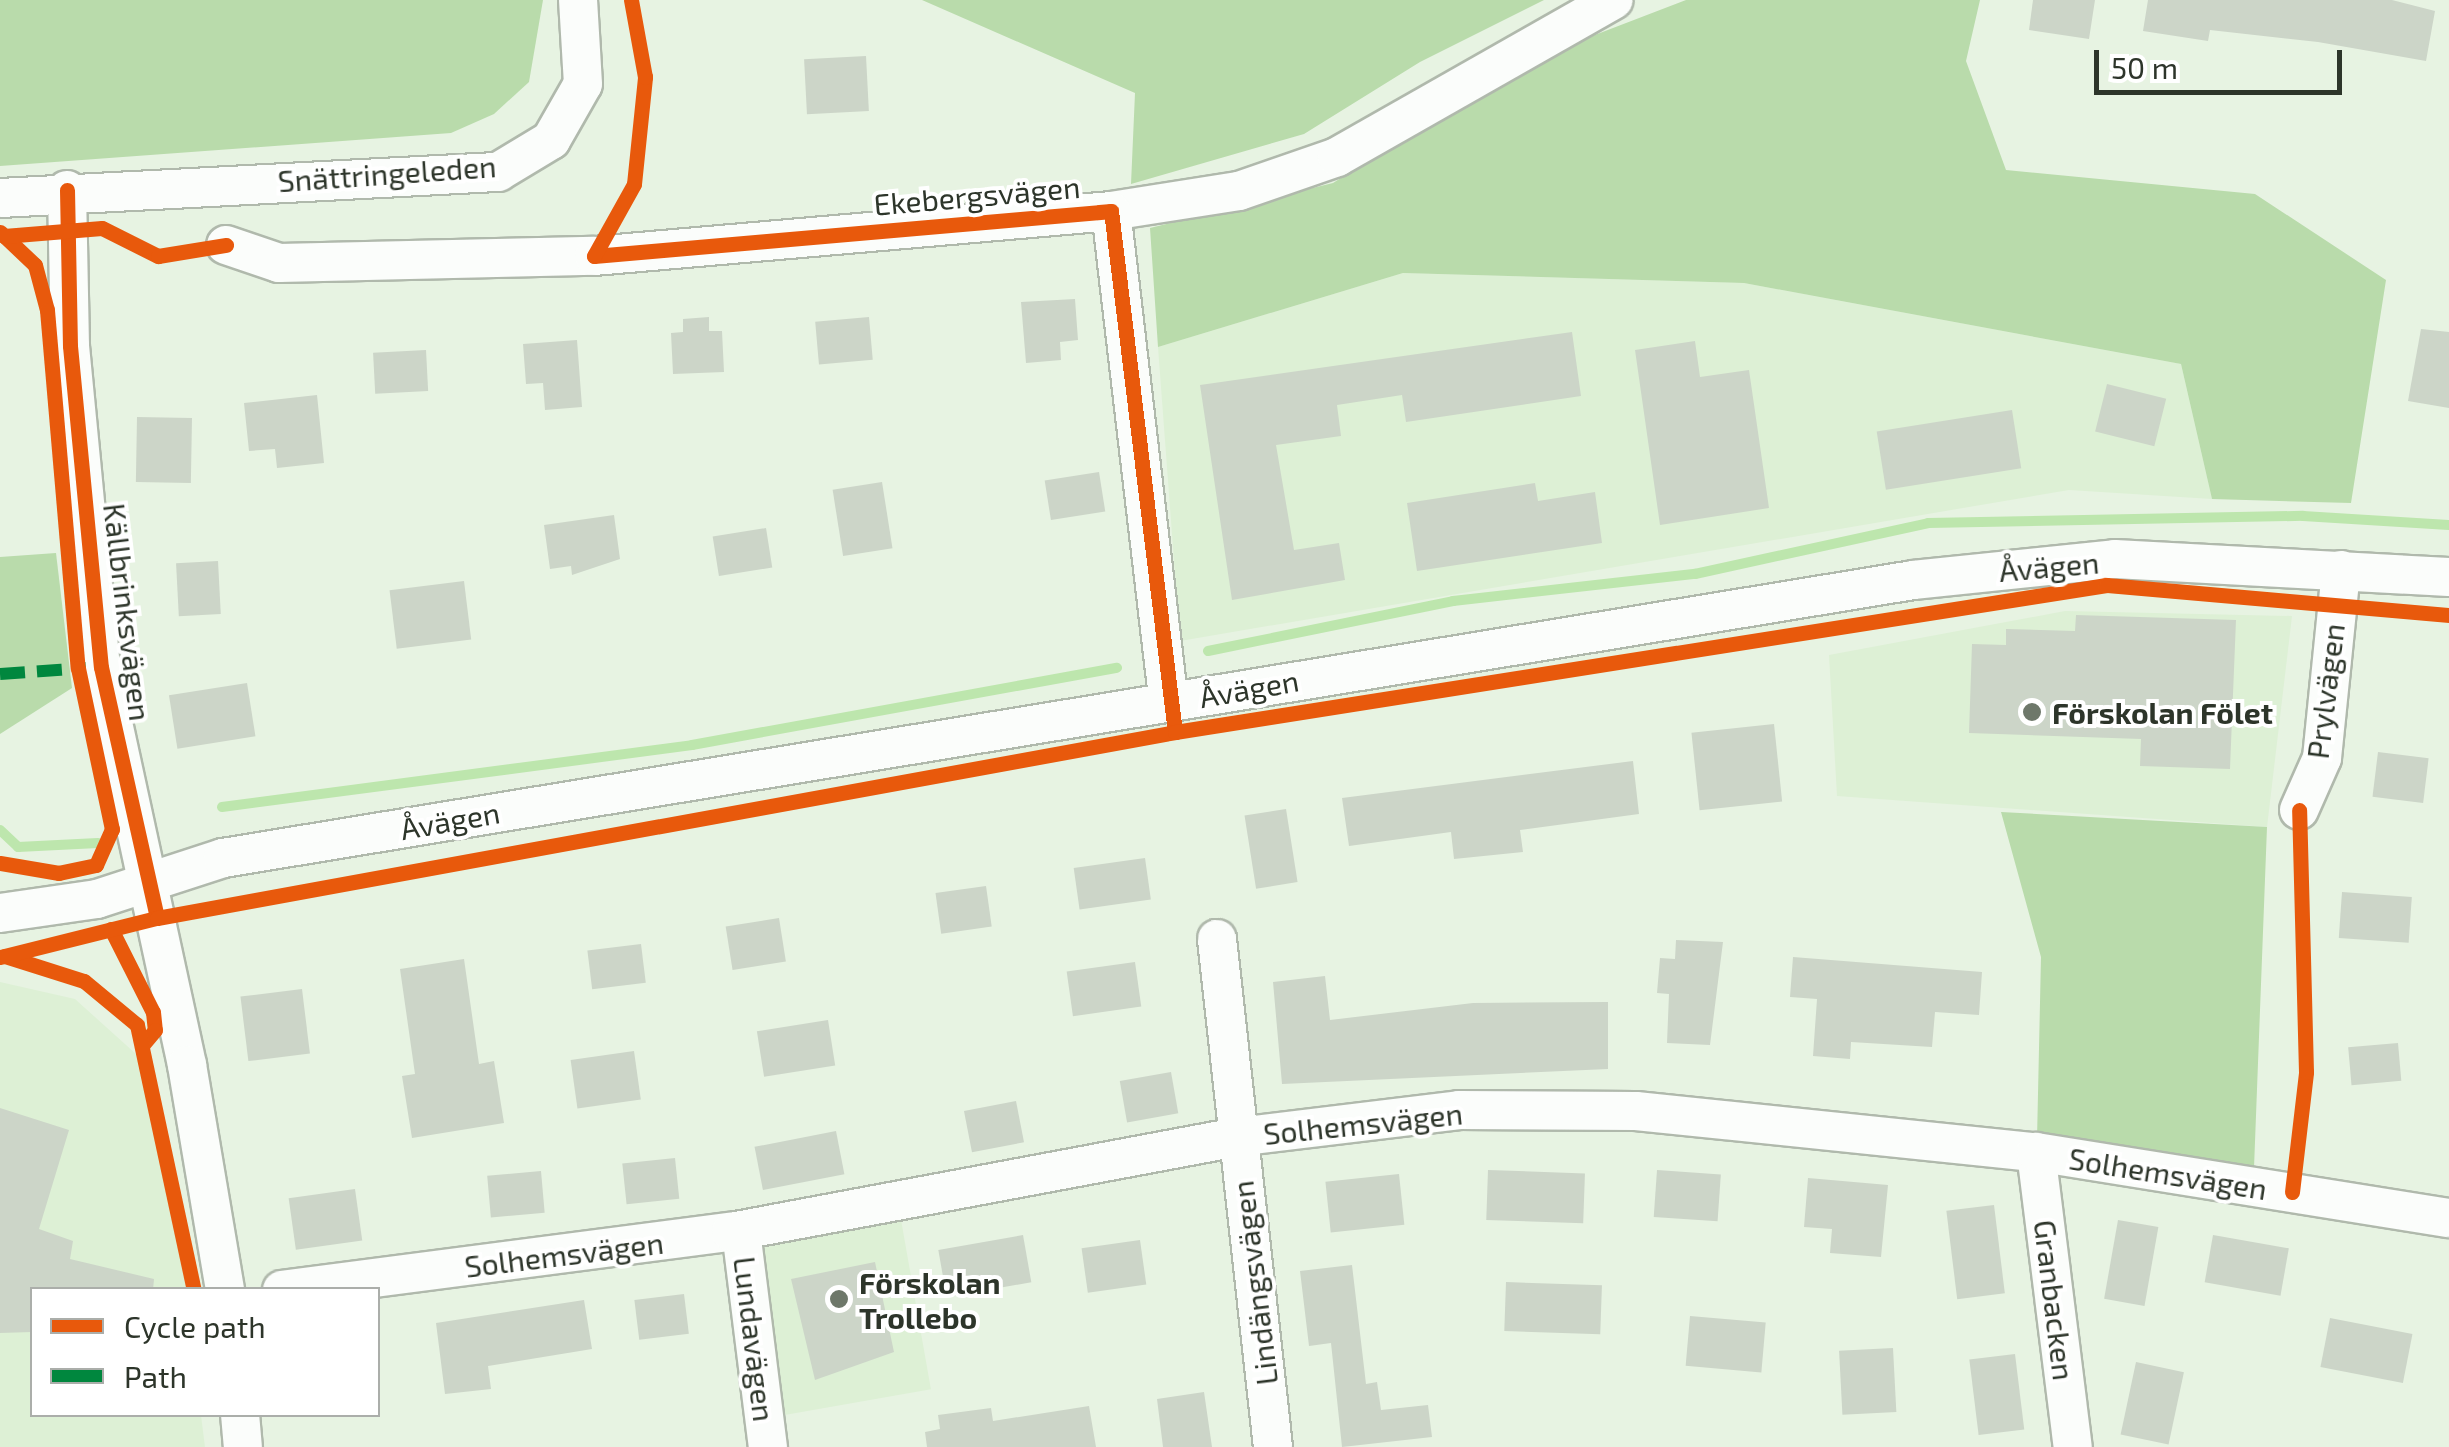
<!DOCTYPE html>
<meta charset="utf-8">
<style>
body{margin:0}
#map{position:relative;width:2449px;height:1447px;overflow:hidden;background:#e7f3e2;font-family:"Exo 2",sans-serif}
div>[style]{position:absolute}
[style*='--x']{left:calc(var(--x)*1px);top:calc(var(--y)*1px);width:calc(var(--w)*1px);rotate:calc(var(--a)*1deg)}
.built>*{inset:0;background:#ddf0d5;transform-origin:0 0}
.forest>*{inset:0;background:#b9dbab}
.stream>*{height:10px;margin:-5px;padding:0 5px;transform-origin:5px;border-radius:5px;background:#bde6ad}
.building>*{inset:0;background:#ccd5c8;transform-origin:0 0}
.roads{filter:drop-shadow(2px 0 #b0b9ac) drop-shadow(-2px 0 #b0b9ac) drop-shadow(0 2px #b0b9ac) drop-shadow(0 -2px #b0b9ac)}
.minor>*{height:38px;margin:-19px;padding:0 19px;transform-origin:19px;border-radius:19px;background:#fbfdfb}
.quiet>*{height:12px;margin-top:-6px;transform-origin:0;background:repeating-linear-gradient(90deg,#00873e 0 25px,transparent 0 37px)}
.cycleway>*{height:15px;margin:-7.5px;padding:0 7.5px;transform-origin:7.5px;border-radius:7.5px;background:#e8590c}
.dots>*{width:28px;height:28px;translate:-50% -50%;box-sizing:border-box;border:5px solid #fff;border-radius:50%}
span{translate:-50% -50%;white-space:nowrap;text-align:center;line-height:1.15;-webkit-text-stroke:8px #fff;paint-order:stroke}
.street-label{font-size:30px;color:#2d352a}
.poi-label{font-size:30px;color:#2d352a;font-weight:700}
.left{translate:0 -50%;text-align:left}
.legend{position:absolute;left:30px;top:1287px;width:350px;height:130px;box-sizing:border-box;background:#fff;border:2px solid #abaeaa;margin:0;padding:12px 18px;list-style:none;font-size:30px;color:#2d352a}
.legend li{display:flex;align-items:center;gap:20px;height:50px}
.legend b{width:50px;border:2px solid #abaeaa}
.scale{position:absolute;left:2094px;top:50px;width:248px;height:45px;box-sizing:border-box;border:5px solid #2d352a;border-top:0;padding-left:12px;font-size:30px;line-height:35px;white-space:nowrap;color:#2d352a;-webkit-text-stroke:8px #fff;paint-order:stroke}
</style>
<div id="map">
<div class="built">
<i style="clip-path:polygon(1403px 273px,1744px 283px,2181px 364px,2212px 499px,2069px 490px,1180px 641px,1158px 347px)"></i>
<i style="clip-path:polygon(2065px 611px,2292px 616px,2267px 827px,1837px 796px,1829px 655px)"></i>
<i style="clip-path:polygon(0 982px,75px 999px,136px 1054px,165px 1146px,186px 1289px,32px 1290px,32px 1414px,201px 1415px,205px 1447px,0 1447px)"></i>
<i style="left:900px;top:1214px;width:178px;height:160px;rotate:80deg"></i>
</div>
<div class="forest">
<i style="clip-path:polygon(0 0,543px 0,529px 82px,494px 114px,451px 133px,0 166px)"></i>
<i style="clip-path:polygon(922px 0,1544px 0,1420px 62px,1304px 134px,1131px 184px,1135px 93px)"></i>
<i style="clip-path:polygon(1686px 0,1980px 0,1966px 61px,2006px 170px,2255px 194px,2386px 280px,2351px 503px,2212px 499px,2181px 364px,1744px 283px,1403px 273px,1158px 347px,1150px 228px,1333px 183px,1527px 61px)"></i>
<i style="clip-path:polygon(56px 553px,72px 688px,0 734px,0 557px)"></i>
<i style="clip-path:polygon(2001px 812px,2267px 827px,2254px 1168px,2037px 1139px,2041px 957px)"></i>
</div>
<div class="stream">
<i style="--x:1208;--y:651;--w:250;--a:-11.5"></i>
<i style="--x:1453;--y:601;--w:244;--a:-6.4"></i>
<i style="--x:1695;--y:574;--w:239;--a:-12.3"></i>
<i style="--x:1928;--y:523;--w:375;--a:-1.1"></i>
<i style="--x:2303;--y:516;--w:146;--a:3.5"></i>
<i style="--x:222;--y:807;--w:474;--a:-7.5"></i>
<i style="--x:692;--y:745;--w:432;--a:-10.3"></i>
<i style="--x:0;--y:830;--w:25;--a:43"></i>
<i style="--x:18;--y:847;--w:80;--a:-2.9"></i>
</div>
<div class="building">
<i style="clip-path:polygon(2033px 0,2095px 0,2089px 39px,2029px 30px)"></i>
<i style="clip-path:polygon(2148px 0,2392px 0,2435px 11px,2426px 61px,2318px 42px,2210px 30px,2208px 41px,2143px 31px)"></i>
<i style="left:866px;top:56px;width:55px;height:62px;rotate:87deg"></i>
<i style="clip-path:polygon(1075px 299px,1078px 340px,1060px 342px,1061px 360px,1026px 363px,1021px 302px)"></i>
<i style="clip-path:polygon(709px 317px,709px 331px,722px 331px,724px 372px,673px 374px,671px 333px,683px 332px,683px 319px)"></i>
<i style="left:869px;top:317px;width:43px;height:54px;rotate:85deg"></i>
<i style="clip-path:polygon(2421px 329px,2449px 332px,2449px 408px,2408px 401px)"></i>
<i style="clip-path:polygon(1572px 332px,1581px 396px,1406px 422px,1402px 395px,1337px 405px,1341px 436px,1276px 445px,1294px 550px,1339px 543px,1345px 580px,1232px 600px,1200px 385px)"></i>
<i style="clip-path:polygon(577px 340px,582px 407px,545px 410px,543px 383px,526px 384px,523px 344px)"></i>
<i style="clip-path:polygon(1695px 341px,1700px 377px,1749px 370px,1769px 508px,1660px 525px,1635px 350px)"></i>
<i style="left:426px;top:350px;width:41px;height:53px;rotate:87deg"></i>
<i style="left:2107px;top:384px;width:61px;height:49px;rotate:14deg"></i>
<i style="clip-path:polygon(317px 395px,324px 463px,277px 468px,275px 449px,249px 451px,244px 403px)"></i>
<i style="left:2012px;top:410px;width:59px;height:137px;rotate:81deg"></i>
<i style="left:137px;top:417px;width:55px;height:65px;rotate:1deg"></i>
<i style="left:1099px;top:472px;width:40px;height:55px;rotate:81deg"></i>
<i style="left:882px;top:482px;width:67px;height:50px;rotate:81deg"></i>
<i style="clip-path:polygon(1535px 483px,1538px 501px,1595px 492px,1602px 543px,1417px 571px,1407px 503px)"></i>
<i style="clip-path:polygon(614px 515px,620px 559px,572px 575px,571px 566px,550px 569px,544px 525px)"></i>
<i style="left:766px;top:528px;width:40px;height:54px;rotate:81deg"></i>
<i style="left:218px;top:561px;width:53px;height:42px;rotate:87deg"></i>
<i style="left:464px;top:581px;width:59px;height:75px;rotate:83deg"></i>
<i style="clip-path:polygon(2076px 615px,2236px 620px,2230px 769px,2140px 766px,2141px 739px,1969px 733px,1972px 644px,2006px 645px,2006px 629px,2075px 631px)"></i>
<i style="left:247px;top:683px;width:54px;height:79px;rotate:81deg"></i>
<i style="left:1774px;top:724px;width:78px;height:83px;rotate:84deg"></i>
<i style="left:2378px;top:752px;width:51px;height:45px;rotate:7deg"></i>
<i style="clip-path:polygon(1633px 761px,1639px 814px,1520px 830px,1523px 852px,1454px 859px,1451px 832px,1349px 846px,1342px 798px)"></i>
<i style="left:1286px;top:809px;width:74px;height:42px;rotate:81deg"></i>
<i style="left:1145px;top:858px;width:42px;height:72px;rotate:82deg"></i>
<i style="left:986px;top:886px;width:41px;height:51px;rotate:82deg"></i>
<i style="left:2342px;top:892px;width:70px;height:46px;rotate:4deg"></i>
<i style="left:779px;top:918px;width:44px;height:54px;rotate:81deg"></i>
<i style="clip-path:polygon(1676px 940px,1723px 942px,1710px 1045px,1667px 1043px,1669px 994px,1657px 993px,1660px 958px,1675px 959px)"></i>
<i style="left:641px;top:944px;width:39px;height:54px;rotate:83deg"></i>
<i style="clip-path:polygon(1793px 957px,1982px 972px,1979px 1015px,1935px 1012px,1932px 1047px,1851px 1042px,1850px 1059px,1813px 1056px,1817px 999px,1790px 997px)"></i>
<i style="clip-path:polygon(464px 959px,479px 1064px,494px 1061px,504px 1123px,412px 1138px,402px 1076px,415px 1074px,400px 969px)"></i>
<i style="left:1135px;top:962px;width:45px;height:69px;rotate:82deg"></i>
<i style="clip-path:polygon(1325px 976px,1330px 1020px,1473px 1003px,1608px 1002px,1608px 1069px,1282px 1084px,1273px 982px)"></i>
<i style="left:302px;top:989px;width:65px;height:62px;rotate:83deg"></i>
<i style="left:828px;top:1020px;width:46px;height:72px;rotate:81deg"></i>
<i style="left:2398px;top:1043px;width:38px;height:50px;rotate:85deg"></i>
<i style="left:634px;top:1051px;width:49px;height:64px;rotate:82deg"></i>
<i style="left:1171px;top:1072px;width:42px;height:52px;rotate:80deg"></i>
<i style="left:1016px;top:1101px;width:42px;height:53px;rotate:79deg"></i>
<i style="clip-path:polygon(0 1108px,69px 1130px,39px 1229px,73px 1241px,70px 1259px,154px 1279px,153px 1290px,32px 1290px,32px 1332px,0 1333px)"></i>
<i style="left:836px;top:1131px;width:44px;height:83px;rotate:79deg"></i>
<i style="left:675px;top:1158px;width:41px;height:53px;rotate:84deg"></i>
<i style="left:1488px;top:1170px;width:97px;height:50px;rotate:2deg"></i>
<i style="left:1657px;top:1170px;width:64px;height:47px;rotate:4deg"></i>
<i style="left:541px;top:1171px;width:42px;height:54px;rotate:85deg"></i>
<i style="left:1399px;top:1174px;width:51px;height:74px;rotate:84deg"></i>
<i style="clip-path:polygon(1808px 1178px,1888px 1185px,1881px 1257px,1830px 1253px,1832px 1229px,1804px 1227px)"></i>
<i style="left:355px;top:1189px;width:52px;height:67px;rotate:82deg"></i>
<i style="left:1994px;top:1205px;width:89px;height:48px;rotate:83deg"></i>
<i style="left:2118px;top:1220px;width:41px;height:80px;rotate:10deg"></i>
<i style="left:1023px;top:1235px;width:48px;height:86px;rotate:80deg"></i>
<i style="left:2213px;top:1235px;width:77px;height:48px;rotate:10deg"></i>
<i style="left:1140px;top:1240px;width:45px;height:59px;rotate:82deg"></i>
<i style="clip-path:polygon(875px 1262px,894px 1352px,815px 1380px,791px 1279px)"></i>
<i style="clip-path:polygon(1352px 1265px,1366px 1384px,1377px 1382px,1381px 1410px,1428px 1405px,1432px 1437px,1342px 1447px,1331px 1343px,1309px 1346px,1300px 1271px)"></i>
<i style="left:1506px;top:1282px;width:96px;height:49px;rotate:2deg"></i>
<i style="left:684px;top:1294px;width:40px;height:50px;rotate:83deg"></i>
<i style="clip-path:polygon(584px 1300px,592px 1349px,488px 1366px,491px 1389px,445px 1394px,436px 1323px)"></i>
<i style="left:1690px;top:1316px;width:76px;height:50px;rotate:5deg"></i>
<i style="left:2330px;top:1318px;width:84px;height:50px;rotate:11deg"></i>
<i style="left:1893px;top:1348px;width:64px;height:54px;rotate:87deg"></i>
<i style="left:2015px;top:1354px;width:76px;height:46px;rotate:83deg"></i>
<i style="left:2136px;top:1362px;width:49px;height:74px;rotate:12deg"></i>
<i style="clip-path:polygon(1204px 1392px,1212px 1447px,1163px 1447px,1157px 1399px)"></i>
<i style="clip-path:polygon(1089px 1406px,1096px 1447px,927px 1447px,925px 1432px,940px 1429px,938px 1415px,991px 1408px,993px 1421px)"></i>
</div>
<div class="roads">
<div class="minor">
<i style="--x:67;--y:190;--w:156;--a:88.9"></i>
<i style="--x:70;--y:346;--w:322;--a:84.5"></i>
<i style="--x:101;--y:667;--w:407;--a:77.8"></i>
<i style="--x:187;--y:1065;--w:228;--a:80.4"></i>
<i style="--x:0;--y:198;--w:499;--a:-3"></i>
<i style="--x:498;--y:172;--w:62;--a:-31.1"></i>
<i style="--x:551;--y:140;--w:64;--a:-60.3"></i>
<i style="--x:583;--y:84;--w:84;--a:-93.4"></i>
<i style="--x:1111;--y:211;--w:130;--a:-8.9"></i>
<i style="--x:1239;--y:191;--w:104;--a:-19.1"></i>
<i style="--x:1337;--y:157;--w:318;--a:-29.6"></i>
<i style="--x:226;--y:245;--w:56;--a:18.8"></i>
<i style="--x:279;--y:263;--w:315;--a:-1.3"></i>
<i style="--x:594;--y:256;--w:519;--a:-4.97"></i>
<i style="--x:1111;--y:211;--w:495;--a:83.3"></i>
<i style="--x:2299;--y:810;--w:57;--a:-66.1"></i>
<i style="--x:2322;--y:758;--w:189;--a:-84.2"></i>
<i style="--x:0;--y:913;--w:98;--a:-8.2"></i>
<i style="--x:97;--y:899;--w:133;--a:-18"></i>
<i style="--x:223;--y:858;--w:1713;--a:-9.34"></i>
<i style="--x:1913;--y:580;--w:203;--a:-5.9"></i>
<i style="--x:2115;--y:559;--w:334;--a:3.1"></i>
<i style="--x:1217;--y:939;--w:511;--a:83.71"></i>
<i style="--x:2036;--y:1152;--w:297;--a:82.9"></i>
<i style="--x:741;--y:1231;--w:218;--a:82.9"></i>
<i style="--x:282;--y:1290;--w:453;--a:-7.4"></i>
<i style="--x:731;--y:1232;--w:515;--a:-10.63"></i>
<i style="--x:1237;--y:1137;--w:224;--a:-6.9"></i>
<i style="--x:1459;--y:1110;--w:177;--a:0.3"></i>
<i style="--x:1636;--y:1111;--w:402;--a:5.9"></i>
<i style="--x:2036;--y:1152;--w:418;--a:9.1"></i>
<i style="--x:240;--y:1414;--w:33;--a:85"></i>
</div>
</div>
<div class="quiet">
<i style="--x:0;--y:674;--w:86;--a:-4"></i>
</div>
<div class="cycleway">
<i style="--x:67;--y:190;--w:156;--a:88.9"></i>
<i style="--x:70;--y:346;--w:322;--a:84.5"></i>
<i style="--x:101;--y:667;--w:257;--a:77.4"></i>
<i style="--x:0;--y:232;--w:48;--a:43.3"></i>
<i style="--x:35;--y:265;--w:47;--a:75.1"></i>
<i style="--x:47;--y:310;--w:359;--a:85.1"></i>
<i style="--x:78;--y:668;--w:165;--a:78.1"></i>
<i style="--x:112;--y:829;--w:39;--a:114"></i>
<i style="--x:96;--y:865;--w:38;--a:168"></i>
<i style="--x:59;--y:873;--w:60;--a:-170.4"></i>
<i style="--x:4;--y:236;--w:98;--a:-4.7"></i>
<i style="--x:102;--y:228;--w:63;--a:26.6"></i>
<i style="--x:158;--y:256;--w:69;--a:-9.2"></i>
<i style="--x:594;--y:256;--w:519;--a:-4.97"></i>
<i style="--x:1111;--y:211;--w:525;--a:83"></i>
<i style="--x:594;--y:256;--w:82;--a:-60.9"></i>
<i style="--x:634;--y:184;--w:108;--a:-84.1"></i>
<i style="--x:645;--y:77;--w:78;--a:-100.3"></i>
<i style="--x:111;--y:929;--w:93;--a:63.2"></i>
<i style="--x:153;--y:1012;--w:18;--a:84"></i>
<i style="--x:155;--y:1030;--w:17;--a:130"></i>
<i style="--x:5;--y:956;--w:83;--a:17.6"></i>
<i style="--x:84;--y:981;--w:69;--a:39.7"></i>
<i style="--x:137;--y:1025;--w:271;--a:77.9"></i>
<i style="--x:0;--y:957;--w:162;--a:-14"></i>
<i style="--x:157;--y:918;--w:1035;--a:-10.35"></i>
<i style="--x:1175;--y:732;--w:943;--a:-8.97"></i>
<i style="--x:2106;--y:585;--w:344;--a:5"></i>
<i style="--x:2292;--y:1192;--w:121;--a:-83.3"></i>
<i style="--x:2306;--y:1072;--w:262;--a:-91.5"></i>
</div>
<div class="dots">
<i style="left:2032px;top:712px;background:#6e786a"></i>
<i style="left:839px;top:1299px;background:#6e786a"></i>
</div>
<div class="street-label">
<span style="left:387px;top:173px;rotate:-4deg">Snättringeleden</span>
<span style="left:977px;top:195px;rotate:-5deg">Ekebergsvägen</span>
<span style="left:2049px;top:566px;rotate:-5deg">Åvägen</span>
<span style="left:128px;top:612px;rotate:83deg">Källbrinksvägen</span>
<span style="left:1249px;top:688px;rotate:-10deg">Åvägen</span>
<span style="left:2325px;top:691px;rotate:-83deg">Prylvägen</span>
<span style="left:450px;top:820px;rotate:-10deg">Åvägen</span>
<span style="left:1363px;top:1123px;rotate:-6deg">Solhemsvägen</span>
<span style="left:2168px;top:1173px;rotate:9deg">Solhemsvägen</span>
<span style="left:564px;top:1254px;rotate:-7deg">Solhemsvägen</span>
<span style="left:1254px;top:1283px;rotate:-97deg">Lindängsvägen</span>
<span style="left:2055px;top:1300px;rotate:83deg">Granbacken</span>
<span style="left:755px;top:1339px;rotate:83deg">Lundavägen</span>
</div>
<div class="poi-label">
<span class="left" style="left:2052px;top:712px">Förskolan Fölet</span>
<span class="left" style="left:859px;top:1299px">Förskolan<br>Trollebo</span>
</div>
<ul class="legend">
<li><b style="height:12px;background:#e8590c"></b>Cycle path</li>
<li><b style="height:12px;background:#00873e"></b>Path</li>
</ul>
<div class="scale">50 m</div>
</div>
